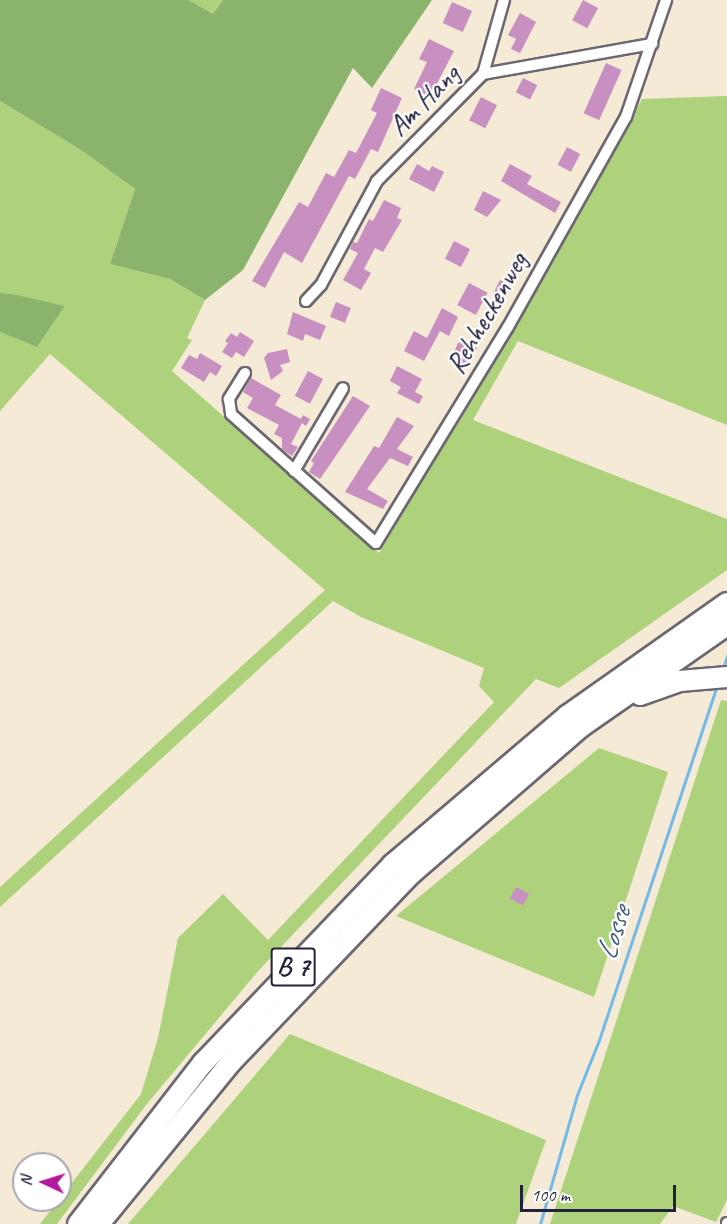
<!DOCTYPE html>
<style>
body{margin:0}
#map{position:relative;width:727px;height:1224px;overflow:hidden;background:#f4ead5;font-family:Caveat,sans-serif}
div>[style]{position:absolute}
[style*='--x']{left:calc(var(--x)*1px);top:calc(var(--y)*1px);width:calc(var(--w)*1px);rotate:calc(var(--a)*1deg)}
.green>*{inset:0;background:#aed27b}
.forest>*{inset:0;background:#8ab46b}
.stream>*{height:3px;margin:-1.5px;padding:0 1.5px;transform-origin:1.5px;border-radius:1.5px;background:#73b9ea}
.building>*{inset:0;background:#c790c0;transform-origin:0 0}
.roads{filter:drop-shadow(2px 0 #6c6871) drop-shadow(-2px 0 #6c6871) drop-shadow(0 2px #6c6871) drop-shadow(0 -2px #6c6871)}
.street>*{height:10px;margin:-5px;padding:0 5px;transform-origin:5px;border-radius:5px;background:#fff}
.highway>*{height:20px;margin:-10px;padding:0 10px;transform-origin:10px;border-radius:10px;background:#fff}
span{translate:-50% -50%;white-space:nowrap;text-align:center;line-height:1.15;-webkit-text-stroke:4.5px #fff;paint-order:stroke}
.shield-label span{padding:2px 4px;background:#fff;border:2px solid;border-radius:4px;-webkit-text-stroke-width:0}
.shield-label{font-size:27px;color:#22223b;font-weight:700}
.street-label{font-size:28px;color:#22223b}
.water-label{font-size:30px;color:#425e81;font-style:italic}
.north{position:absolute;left:12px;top:1152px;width:60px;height:60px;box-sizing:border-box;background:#fff;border:2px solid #a7a7b1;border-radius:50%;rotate:274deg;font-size:16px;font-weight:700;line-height:24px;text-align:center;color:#22223b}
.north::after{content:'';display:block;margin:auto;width:21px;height:27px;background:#b5179e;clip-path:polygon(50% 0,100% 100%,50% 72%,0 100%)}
.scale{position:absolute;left:520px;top:1185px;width:156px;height:27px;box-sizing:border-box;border:3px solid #22223b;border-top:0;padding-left:8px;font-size:18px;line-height:21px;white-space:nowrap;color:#22223b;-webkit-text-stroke:4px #fff;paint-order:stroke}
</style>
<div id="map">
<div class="green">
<i style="clip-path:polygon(189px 0,223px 0,213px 14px)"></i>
<i style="clip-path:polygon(727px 96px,727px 425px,518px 341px,473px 420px,727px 519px,727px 570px,559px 688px,536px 679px,259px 970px,146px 1105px,57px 1224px,40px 1224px,141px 1094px,158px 1038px,178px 938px,223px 894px,268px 940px,494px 702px,479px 686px,484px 668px,361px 617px,333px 601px,0 907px,0 887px,325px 590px,50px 354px,0 411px,0 332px,37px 347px,65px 306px,0 293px,0 101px,81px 150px,135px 189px,110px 264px,170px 279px,205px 300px,187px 338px,192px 340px,172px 371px,379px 553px,516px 324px,642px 99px)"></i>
<i style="clip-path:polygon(721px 700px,727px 701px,727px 1200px,716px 1222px,673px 1206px,660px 1224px,550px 1224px)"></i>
<i style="clip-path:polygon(599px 748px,668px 772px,594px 997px,396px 916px)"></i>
<i style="clip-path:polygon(290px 1034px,546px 1140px,516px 1224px,128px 1224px)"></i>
</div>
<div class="forest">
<i style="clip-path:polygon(0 0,189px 0,213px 14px,223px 0,432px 0,372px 88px,353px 68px,243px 270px,205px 300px,170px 279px,110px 264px,135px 189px,81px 150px,0 101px)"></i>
<i style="clip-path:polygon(0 293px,17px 295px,65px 306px,37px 347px,0 332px)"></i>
</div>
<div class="stream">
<i style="--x:723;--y:669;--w:14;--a:-73"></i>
<i style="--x:540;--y:1224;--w:134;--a:-74"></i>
<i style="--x:577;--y:1095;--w:59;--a:-68.2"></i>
<i style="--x:599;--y:1040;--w:373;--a:-71.6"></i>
</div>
<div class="building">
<i style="left:583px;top:0;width:17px;height:23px;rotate:28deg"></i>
<i style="left:452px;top:2px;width:22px;height:23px;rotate:24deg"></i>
<i style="clip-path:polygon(520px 13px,536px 22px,520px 53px,511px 49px,516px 39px,508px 35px)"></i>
<i style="clip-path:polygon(429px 39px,454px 51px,430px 97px,414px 89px,427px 62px,419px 59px)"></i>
<i style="left:606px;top:63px;width:17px;height:55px;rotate:24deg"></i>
<i style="left:523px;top:78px;width:16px;height:16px;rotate:27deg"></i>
<i style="clip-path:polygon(381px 88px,402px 98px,378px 152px,371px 149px,355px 179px,349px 176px,302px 263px,284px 252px,265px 288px,252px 281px,299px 202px,308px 207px,326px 173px,334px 177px,349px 150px,356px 153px,377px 113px,371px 110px)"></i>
<i style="left:481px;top:97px;width:18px;height:26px;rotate:27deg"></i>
<i style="left:567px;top:147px;width:15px;height:20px;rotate:28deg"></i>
<i style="clip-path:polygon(417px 164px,429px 171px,432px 166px,444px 172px,434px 192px,409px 179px)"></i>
<i style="clip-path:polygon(510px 164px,532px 176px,527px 184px,561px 202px,555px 213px,501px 181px)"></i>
<i style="clip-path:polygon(483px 191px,501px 200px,487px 217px,474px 210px)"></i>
<i style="clip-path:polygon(384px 200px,401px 208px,397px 218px,402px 220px,383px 252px,375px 248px,364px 269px,371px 273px,361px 290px,343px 280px,358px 253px,350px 249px,353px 242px,357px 243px,369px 219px,373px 221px)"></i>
<i style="left:454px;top:241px;width:18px;height:20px;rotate:27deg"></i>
<i style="left:500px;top:280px;width:13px;height:14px;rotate:27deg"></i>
<i style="left:469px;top:283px;width:21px;height:25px;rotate:28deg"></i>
<i style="left:336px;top:302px;width:16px;height:16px;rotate:22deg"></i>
<i style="clip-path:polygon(442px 308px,458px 317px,449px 336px,440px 331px,424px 361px,404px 351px,414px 331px,427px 338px)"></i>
<i style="clip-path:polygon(293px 312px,326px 326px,320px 340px,305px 334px,303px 341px,287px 334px)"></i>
<i style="clip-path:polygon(240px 332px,254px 341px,244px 357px,236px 352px,232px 358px,222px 352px,228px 343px,225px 341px,231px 333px,237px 337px)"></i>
<i style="clip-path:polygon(464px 341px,477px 348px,468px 366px,451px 358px,458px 343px)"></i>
<i style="clip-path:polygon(287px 349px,290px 362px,280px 365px,283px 371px,271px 380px,264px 358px,268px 353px)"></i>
<i style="clip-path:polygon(200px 353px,222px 366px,216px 376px,210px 372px,204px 382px,181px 368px,189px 355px,197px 359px)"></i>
<i style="clip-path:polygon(397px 366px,422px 379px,415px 392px,423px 396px,419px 404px,397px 393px,401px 387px,390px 381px)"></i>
<i style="left:308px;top:371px;width:17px;height:28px;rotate:28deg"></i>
<i style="clip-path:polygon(251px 378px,281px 395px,275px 405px,301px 419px,303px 415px,310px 419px,306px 426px,302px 423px,291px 444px,298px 447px,292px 456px,282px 449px,282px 438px,274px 434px,279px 425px,247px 408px,253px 398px,243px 392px)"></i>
<i style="clip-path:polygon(353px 396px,370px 406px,320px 479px,309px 472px,314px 463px,311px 461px)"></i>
<i style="clip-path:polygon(397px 417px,414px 426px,397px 449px,413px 457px,408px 466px,390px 458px,367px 489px,388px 501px,383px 509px,345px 492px,374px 446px,379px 448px)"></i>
<i style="left:516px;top:887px;width:15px;height:13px;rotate:28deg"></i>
</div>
<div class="roads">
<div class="street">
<i style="--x:483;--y:74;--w:77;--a:-74.2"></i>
<i style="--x:306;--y:301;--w:22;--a:-47"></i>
<i style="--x:321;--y:285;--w:118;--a:-61.7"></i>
<i style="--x:377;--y:181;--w:151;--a:-45.3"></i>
<i style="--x:483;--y:74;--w:172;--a:-10.1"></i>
<i style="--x:245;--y:373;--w:31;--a:122"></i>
<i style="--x:229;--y:399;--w:15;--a:82"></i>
<i style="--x:231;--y:414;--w:194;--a:41.7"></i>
<i style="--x:376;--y:543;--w:253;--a:-58.6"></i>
<i style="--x:508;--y:327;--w:241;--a:-60.7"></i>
<i style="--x:626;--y:117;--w:124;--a:-71.1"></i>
<i style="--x:294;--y:471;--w:96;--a:-59.4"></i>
<i style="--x:727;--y:1224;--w:1;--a:-90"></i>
</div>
<div class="highway">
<i style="--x:640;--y:695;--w:42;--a:-19.3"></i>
<i style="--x:680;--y:681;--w:47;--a:-4.9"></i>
<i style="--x:78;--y:1224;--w:204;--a:-52.2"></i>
<i style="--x:203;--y:1063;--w:274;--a:-46.3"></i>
<i style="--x:392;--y:865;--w:230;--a:-40.4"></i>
<i style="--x:567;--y:716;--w:196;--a:-35.2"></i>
<i style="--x:99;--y:1224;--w:210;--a:-50.8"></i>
<i style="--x:232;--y:1061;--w:259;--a:-46.3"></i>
<i style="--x:411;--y:874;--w:226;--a:-40.9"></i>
<i style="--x:582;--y:726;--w:177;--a:-34.9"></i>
</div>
</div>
<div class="shield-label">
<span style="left:293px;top:967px">B 7</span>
</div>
<div class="street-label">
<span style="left:424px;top:100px;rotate:-45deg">Am Hang</span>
<span style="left:487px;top:313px;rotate:-60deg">Rehheckenweg</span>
</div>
<div class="water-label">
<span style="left:613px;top:933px;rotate:-72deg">Losse</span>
</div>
<div class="north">N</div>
<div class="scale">100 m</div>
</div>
